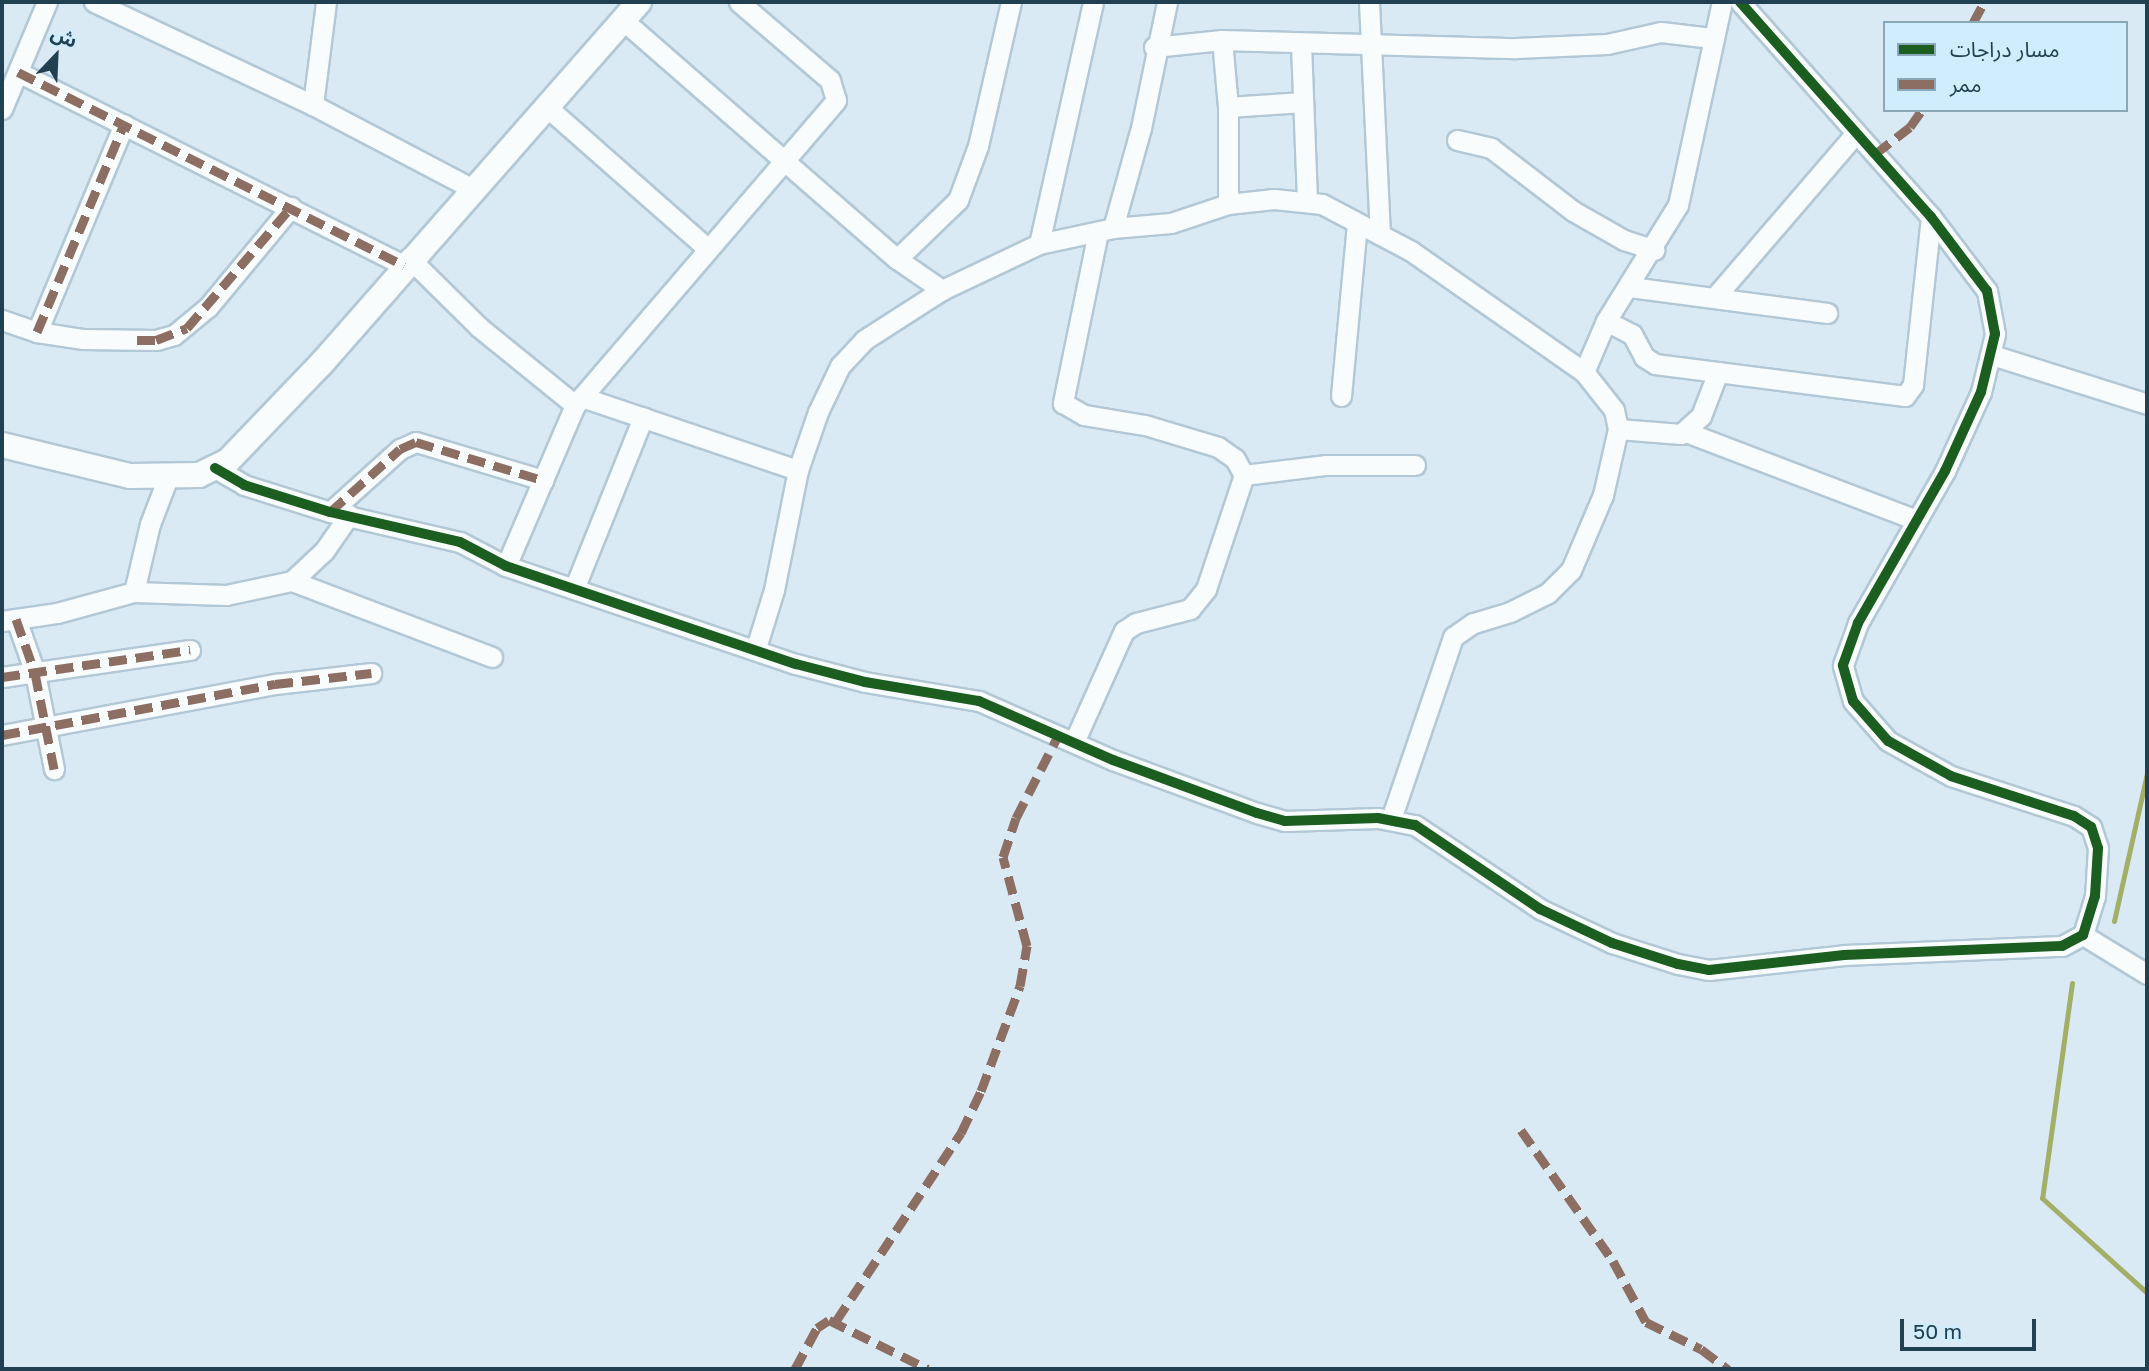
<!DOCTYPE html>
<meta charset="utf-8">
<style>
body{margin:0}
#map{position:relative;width:2149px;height:1371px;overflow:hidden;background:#daeaf4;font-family:"Golos Text","Noto Sans Arabic",sans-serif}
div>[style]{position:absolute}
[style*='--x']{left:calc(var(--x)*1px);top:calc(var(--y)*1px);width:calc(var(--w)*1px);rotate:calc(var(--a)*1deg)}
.stream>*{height:5px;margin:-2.5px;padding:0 2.5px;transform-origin:2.5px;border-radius:2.5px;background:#a3af67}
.roads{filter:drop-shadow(2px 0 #b2c8d6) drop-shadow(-2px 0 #b2c8d6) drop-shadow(0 2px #b2c8d6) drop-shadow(0 -2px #b2c8d6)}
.minor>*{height:19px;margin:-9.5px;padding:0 9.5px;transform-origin:9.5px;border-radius:9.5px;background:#f9fcfd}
.tertiary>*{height:24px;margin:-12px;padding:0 12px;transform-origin:12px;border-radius:12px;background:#f9fcfd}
.quiet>*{height:9px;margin-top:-4.5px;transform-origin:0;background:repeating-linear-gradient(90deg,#8d6e63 0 18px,transparent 0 27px)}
.cycleway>*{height:10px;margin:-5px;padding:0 5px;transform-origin:5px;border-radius:5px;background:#1b5e20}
span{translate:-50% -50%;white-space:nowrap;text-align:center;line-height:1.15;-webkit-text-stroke:7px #d0edfe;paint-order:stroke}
.frame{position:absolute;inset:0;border:4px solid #214052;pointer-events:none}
.legend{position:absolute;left:1883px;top:21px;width:245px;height:91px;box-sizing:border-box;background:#d0edfe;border:2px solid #8aa8b9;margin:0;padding:9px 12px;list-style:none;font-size:21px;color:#214052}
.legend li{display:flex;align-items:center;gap:14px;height:35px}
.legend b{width:35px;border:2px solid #8aa8b9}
.north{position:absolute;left:21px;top:21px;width:70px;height:70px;-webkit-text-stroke:5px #d0edfe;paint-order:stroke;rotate:23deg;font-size:19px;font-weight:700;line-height:28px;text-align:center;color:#214052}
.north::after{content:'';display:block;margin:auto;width:24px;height:32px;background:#214052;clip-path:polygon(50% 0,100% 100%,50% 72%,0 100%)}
.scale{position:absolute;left:1900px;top:1319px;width:136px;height:32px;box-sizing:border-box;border:4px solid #214052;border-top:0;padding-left:9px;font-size:21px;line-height:24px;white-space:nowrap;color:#214052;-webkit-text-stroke:5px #d0edfe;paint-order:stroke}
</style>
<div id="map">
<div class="stream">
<i style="--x:2114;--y:921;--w:152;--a:-77.4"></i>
<i style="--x:2072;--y:983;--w:217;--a:97.9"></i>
<i style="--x:2042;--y:1198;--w:142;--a:42.1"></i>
</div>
<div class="roads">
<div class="minor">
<i style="--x:94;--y:2;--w:242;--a:25.2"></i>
<i style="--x:313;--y:105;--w:181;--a:27.7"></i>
<i style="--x:1369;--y:2;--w:233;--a:87.3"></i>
<i style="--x:624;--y:21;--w:362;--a:41.1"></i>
<i style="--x:897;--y:259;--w:55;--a:34.6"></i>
<i style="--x:1222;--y:40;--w:67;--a:84.9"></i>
<i style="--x:1228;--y:107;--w:75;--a:-3.8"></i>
<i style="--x:1301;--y:44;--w:156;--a:87.8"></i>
<i style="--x:1154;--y:47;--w:68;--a:-5.9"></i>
<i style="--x:1222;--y:40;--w:294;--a:1.6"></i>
<i style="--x:1516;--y:48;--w:91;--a:-2.5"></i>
<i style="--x:1607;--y:44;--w:55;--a:-12.5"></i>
<i style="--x:1661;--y:32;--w:51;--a:6.7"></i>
<i style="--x:18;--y:72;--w:432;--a:26.6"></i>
<i style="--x:313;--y:105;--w:104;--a:-82.8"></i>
<i style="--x:1228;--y:107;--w:97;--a:90"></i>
<i style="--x:548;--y:108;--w:212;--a:41.4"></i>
<i style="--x:2;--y:109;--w:116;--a:-67.2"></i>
<i style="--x:1457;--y:140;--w:35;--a:13"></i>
<i style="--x:1491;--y:148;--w:103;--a:37.5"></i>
<i style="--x:1573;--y:211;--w:59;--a:29.6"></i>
<i style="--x:1624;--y:240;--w:32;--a:18"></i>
<i style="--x:1113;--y:228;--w:104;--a:-74.4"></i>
<i style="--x:1141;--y:128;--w:129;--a:-78.3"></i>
<i style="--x:1098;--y:232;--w:175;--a:101.6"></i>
<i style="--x:1063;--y:403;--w:24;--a:30"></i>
<i style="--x:1084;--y:415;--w:62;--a:9.3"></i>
<i style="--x:1145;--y:425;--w:76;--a:16.8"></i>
<i style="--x:1218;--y:447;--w:21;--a:35"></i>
<i style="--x:1235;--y:459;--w:18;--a:61"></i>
<i style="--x:1039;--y:244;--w:248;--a:-77.4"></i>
<i style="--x:409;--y:258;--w:98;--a:44.6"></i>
<i style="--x:479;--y:327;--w:124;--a:39.1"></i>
<i style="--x:897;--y:259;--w:85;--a:-44"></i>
<i style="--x:958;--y:200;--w:58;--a:-69.7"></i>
<i style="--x:978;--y:146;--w:148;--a:-77.1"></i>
<i style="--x:1630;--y:287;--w:199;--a:7.5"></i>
<i style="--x:1715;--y:297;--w:216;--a:-49.3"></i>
<i style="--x:2;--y:320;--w:37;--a:19"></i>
<i style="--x:37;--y:332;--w:47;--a:8.7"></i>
<i style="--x:83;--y:339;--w:73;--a:0.8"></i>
<i style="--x:156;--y:340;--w:19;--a:-16"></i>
<i style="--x:174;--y:335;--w:44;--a:-39.5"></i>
<i style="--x:208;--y:307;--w:130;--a:-50.3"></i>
<i style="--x:1606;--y:321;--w:29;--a:27"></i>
<i style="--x:1632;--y:334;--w:26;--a:62"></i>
<i style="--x:1644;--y:357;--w:13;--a:32"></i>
<i style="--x:1655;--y:364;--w:252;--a:7.3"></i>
<i style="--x:1905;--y:396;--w:14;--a:-54"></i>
<i style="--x:1913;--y:385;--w:169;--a:-83.9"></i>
<i style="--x:37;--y:332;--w:225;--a:-67.3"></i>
<i style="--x:1992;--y:355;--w:163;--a:17.5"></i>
<i style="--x:1584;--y:372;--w:56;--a:-66.7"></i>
<i style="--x:1606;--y:321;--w:137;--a:-58.2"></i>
<i style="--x:1678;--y:205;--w:208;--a:-77.8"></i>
<i style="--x:1341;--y:396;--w:173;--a:-84.7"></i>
<i style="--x:582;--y:397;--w:228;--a:18.7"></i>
<i style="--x:1618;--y:429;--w:63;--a:4.5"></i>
<i style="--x:1681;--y:434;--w:27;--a:-42"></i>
<i style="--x:1701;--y:416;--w:47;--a:-68.9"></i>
<i style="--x:1686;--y:432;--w:246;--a:20.9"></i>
<i style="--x:215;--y:468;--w:34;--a:30"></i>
<i style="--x:244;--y:485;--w:90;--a:17.4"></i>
<i style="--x:330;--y:512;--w:133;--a:13"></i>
<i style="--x:460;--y:542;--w:52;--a:27.6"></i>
<i style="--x:506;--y:566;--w:306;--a:18.7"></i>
<i style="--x:796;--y:664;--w:71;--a:14.6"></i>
<i style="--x:865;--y:682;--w:116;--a:9.5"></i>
<i style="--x:979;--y:701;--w:146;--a:23.8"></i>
<i style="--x:1113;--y:760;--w:153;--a:20.2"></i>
<i style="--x:1257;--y:813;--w:29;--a:16"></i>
<i style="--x:1285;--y:821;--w:93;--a:-1.8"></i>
<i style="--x:1378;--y:818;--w:38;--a:11"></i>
<i style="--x:1415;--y:825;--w:151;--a:33.9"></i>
<i style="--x:1540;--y:909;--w:80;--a:25.3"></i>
<i style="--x:1612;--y:943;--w:69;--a:17.7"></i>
<i style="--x:1678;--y:964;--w:32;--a:11"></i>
<i style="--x:1709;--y:970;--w:136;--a:-6.3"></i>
<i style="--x:1844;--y:955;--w:218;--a:-2.4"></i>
<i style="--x:2062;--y:946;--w:24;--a:-28"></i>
<i style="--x:2083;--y:935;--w:41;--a:-72.9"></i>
<i style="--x:2095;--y:896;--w:48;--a:-86.4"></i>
<i style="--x:2098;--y:848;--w:22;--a:-108"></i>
<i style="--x:2091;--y:827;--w:20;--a:-147"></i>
<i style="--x:2074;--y:816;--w:129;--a:-162"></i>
<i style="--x:1951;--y:776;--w:72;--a:-150.9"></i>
<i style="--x:1888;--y:741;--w:53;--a:-131.2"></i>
<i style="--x:1853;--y:701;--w:37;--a:-106"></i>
<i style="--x:1843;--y:665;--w:45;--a:-70.3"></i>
<i style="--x:1858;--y:623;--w:175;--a:-60.2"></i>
<i style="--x:1945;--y:471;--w:87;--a:-65.5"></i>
<i style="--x:1981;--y:392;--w:60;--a:-76.4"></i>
<i style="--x:1995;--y:334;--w:44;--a:-100.5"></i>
<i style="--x:1987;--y:291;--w:93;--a:-127.1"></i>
<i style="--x:1931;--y:217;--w:288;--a:-131.6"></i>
<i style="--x:330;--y:512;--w:94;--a:-42"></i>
<i style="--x:400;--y:449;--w:17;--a:-24"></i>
<i style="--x:416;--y:442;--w:133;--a:16.7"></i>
<i style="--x:506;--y:566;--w:175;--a:-66.8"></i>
<i style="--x:575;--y:405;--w:401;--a:-49.4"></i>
<i style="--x:836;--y:100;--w:21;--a:-107"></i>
<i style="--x:830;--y:80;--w:120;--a:-139.4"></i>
<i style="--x:292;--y:581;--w:214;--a:20.8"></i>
<i style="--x:574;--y:589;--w:185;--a:-68.1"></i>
<i style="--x:134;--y:592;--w:70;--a:-76.8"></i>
<i style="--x:150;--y:524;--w:50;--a:-69"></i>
<i style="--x:16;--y:619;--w:57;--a:70.6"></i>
<i style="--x:35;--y:673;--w:98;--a:78.8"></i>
<i style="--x:2;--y:621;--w:56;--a:-8.3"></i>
<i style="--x:57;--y:613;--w:80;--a:-15.3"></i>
<i style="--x:134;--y:592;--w:92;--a:1.9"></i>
<i style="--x:226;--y:595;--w:67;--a:-12"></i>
<i style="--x:292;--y:581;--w:44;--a:-43.2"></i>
<i style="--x:324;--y:551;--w:44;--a:-55.2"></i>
<i style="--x:756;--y:648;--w:61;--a:-72.8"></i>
<i style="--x:774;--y:590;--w:122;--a:-78.7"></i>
<i style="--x:798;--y:470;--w:61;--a:-71"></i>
<i style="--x:818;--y:412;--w:51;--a:-64.4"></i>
<i style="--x:840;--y:366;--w:35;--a:-47"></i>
<i style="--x:864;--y:340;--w:93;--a:-32.7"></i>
<i style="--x:942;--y:290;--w:107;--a:-25.4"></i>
<i style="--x:1039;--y:244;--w:76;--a:-12.2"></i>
<i style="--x:1113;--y:228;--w:58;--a:-4.9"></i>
<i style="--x:1171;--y:223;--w:60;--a:-18.4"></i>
<i style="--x:1228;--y:204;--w:46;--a:-6.2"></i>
<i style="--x:1274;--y:199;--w:48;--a:5.9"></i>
<i style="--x:1322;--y:204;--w:101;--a:27.8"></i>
<i style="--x:1411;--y:251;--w:211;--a:35"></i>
<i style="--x:1584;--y:372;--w:48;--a:51.7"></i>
<i style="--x:1614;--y:410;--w:19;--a:78"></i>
<i style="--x:1618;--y:429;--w:68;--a:102.8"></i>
<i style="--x:1603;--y:495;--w:82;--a:113.1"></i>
<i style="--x:1571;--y:570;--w:33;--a:135"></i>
<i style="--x:1548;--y:593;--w:42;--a:153.4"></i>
<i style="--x:1510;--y:612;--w:39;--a:163"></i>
<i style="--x:1473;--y:623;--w:24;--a:145"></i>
<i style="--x:1453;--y:637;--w:192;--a:108.8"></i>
<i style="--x:2;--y:677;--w:190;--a:-8.2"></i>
<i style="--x:2;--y:735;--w:278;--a:-10.6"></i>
<i style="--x:275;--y:684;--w:97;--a:-6.5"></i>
<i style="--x:1074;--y:742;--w:122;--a:-65.8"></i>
<i style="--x:1124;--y:631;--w:14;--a:-34"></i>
<i style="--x:1136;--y:623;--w:56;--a:-14.5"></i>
<i style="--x:1190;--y:609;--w:26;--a:-51"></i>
<i style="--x:1206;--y:589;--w:120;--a:-71.6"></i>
<i style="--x:1244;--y:475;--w:83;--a:-7"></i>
<i style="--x:1326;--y:465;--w:89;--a:0"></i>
<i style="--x:2083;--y:935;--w:75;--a:31.4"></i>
</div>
<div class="tertiary">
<i style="--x:2;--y:445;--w:132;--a:13.6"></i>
<i style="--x:130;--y:476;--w:69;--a:-0.8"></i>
<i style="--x:199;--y:475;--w:32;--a:-26"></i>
<i style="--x:228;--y:461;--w:136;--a:-46.2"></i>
<i style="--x:322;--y:363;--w:480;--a:-48.7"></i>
</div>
</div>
<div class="quiet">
<i style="--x:1973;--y:23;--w:24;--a:-62"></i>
<i style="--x:18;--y:72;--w:432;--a:26.6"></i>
<i style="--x:1875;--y:154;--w:44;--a:-37.6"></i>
<i style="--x:1910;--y:127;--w:21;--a:-55"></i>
<i style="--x:37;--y:332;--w:225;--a:-67.3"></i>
<i style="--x:137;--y:340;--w:19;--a:0"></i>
<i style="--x:156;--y:340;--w:33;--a:-21"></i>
<i style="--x:187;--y:328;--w:160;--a:-49.3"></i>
<i style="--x:330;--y:512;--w:94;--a:-42"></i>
<i style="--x:400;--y:449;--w:17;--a:-24"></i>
<i style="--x:416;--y:442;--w:133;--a:16.7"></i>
<i style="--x:16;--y:619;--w:57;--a:70.6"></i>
<i style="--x:35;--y:673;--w:98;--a:78.8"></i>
<i style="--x:2;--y:677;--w:190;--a:-8.2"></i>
<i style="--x:2;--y:735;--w:278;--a:-10.6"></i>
<i style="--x:275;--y:684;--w:97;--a:-6.5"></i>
<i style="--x:1521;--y:1130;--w:160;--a:54.9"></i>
<i style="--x:1613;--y:1261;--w:69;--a:61.6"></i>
<i style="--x:1646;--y:1322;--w:61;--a:26.1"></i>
<i style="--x:1701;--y:1349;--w:34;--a:37"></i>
<i style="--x:836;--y:1321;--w:226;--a:-56.4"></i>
<i style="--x:961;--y:1133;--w:47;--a:-64.5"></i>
<i style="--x:981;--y:1091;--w:112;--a:-69.6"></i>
<i style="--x:1020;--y:986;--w:41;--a:-80.1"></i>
<i style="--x:1027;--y:946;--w:92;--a:-105.1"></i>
<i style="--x:1003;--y:857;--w:41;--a:-71.6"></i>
<i style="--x:1016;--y:818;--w:92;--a:-62.9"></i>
<i style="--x:795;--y:1369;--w:47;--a:-61.8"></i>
<i style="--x:817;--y:1328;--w:14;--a:-34"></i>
<i style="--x:829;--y:1320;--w:110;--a:26.3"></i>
</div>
<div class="cycleway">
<i style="--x:215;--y:468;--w:34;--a:30"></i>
<i style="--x:244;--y:485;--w:90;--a:17.4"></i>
<i style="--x:330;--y:512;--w:133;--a:13"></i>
<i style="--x:460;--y:542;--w:52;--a:27.6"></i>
<i style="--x:506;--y:566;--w:306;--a:18.7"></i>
<i style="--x:796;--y:664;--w:71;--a:14.6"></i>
<i style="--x:865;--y:682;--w:116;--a:9.5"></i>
<i style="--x:979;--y:701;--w:146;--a:23.8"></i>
<i style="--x:1113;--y:760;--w:153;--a:20.2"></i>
<i style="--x:1257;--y:813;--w:29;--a:16"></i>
<i style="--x:1285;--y:821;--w:93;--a:-1.8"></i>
<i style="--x:1378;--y:818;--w:38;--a:11"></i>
<i style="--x:1415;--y:825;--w:151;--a:33.9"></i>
<i style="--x:1540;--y:909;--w:80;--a:25.3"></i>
<i style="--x:1612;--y:943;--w:69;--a:17.7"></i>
<i style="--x:1678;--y:964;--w:32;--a:11"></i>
<i style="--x:1709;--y:970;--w:136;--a:-6.3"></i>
<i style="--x:1844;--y:955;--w:218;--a:-2.4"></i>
<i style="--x:2062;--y:946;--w:24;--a:-28"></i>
<i style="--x:2083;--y:935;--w:41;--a:-72.9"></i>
<i style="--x:2095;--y:896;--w:48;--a:-86.4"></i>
<i style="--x:2098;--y:848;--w:22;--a:-108"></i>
<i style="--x:2091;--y:827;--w:20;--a:-147"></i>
<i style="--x:2074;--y:816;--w:129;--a:-162"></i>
<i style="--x:1951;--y:776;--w:72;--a:-150.9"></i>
<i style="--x:1888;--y:741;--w:53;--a:-131.2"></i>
<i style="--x:1853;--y:701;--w:37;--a:-106"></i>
<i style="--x:1843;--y:665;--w:45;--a:-70.3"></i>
<i style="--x:1858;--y:623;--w:175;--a:-60.2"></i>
<i style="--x:1945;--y:471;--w:87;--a:-65.5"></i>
<i style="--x:1981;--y:392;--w:60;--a:-76.4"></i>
<i style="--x:1995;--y:334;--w:44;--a:-100.5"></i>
<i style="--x:1987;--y:291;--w:93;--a:-127.1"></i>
<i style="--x:1931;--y:217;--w:288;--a:-131.6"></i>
</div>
<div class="frame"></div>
<ul class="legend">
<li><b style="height:9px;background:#1b5e20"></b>مسار دراجات</li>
<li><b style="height:9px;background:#8d6e63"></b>ممر</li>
</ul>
<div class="north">ش</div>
<div class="scale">50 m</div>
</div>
